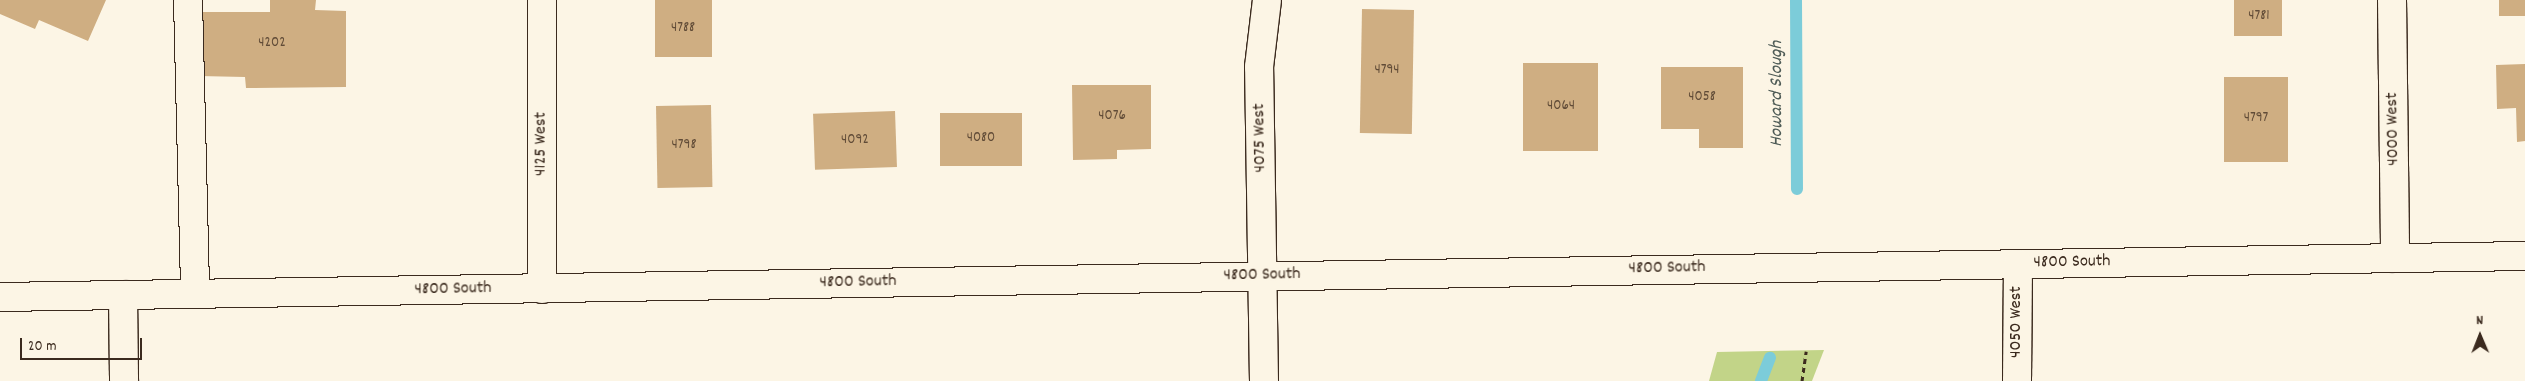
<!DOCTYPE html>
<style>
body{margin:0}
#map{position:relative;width:2525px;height:381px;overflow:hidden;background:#fcf5e5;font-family:Dekko,sans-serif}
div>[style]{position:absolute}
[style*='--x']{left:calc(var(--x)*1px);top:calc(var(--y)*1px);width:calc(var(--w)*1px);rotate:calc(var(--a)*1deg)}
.green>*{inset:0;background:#c2d488}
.stream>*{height:12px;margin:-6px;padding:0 6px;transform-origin:6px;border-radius:6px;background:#7cccd9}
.building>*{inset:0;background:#cfae82;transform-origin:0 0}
.path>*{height:3px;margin-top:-1.5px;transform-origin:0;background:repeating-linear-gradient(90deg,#3b2a1e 0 5px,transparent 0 9px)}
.roads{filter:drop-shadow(1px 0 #3b2a1e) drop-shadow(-1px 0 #3b2a1e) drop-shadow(0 1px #3b2a1e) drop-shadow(0 -1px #3b2a1e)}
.minor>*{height:28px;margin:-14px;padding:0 14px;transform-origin:14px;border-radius:14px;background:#fcf5e5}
span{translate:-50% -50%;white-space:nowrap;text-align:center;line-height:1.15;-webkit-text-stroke:4px #fcf5e5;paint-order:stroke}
.number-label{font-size:15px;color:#604b37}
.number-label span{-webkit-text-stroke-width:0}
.street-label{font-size:18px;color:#3b2a1e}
.water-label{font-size:19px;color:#4e5b56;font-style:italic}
.north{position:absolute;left:2455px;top:311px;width:50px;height:50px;-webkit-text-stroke:4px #fcf5e5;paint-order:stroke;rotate:359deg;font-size:14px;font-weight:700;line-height:20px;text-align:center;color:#3b2a1e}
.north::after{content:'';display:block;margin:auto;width:18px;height:22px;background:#3b2a1e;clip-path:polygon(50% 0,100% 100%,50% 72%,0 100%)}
.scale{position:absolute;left:20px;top:338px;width:122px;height:22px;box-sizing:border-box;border:2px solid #3b2a1e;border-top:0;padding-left:6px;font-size:15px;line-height:18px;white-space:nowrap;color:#3b2a1e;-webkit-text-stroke:4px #fcf5e5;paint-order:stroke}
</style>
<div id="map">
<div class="green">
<i style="clip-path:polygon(1824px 350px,1812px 381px,1709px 381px,1717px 352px)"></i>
</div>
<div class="stream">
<i style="--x:1796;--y:0;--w:189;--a:89.7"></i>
<i style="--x:1761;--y:381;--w:25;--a:-69"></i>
</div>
<div class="building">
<i style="clip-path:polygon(0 0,106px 0,88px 41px,39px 20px,35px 29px,0 14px)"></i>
<i style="clip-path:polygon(270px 0,316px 0,315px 10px,346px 11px,346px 87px,246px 88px,245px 77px,199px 76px,199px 12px,270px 12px)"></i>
<i style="left:655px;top:0;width:57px;height:57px"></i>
<i style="left:2234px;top:0;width:48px;height:36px"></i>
<i style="left:2499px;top:0;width:26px;height:16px"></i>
<i style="left:1362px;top:9px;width:52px;height:124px;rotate:1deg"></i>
<i style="left:1598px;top:63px;width:88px;height:75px;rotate:90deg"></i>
<i style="clip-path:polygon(2525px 64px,2525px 141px,2517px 142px,2516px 108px,2497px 109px,2496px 65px)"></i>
<i style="clip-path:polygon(1661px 67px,1743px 67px,1743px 148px,1699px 148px,1699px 129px,1661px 129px)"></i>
<i style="left:2224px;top:77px;width:64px;height:85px"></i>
<i style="clip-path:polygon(1072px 85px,1151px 85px,1151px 149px,1117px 150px,1117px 159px,1073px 160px)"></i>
<i style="left:711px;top:105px;width:82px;height:55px;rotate:89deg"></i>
<i style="left:895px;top:111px;width:56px;height:82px;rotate:88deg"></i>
<i style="left:940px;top:113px;width:82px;height:53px"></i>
</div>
<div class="path">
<i style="--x:1802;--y:381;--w:30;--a:-82"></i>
</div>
<div class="roads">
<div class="minor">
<i style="--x:188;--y:0;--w:294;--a:88.6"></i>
<i style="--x:542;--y:0;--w:289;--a:90"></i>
<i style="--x:2392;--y:0;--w:258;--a:89.3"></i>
<i style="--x:123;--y:295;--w:86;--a:89.3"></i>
<i style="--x:0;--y:297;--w:2525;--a:-0.93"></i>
<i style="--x:1264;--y:381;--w:314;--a:-90.9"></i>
<i style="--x:1259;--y:67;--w:67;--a:-83.2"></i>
<i style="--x:2017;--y:381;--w:117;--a:-89.5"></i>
</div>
</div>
<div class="number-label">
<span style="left:2259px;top:17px">4781</span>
<span style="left:683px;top:29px">4788</span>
<span style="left:272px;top:44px">4202</span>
<span style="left:1387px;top:71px">4794</span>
<span style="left:1702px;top:98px">4058</span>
<span style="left:1561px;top:107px">4064</span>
<span style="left:1112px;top:117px">4076</span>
<span style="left:2256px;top:119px">4797</span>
<span style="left:981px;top:139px">4080</span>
<span style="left:855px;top:141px">4092</span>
<span style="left:684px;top:146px">4798</span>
</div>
<div class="street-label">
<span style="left:2394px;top:129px;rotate:-91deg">4000 West</span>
<span style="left:1261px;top:138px;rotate:-91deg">4075 West</span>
<span style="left:542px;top:144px;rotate:-90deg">4125 West</span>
<span style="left:2072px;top:263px;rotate:-1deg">4800 South</span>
<span style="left:1667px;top:269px;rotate:-1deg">4800 South</span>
<span style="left:1262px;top:276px;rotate:-1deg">4800 South</span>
<span style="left:858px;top:283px;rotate:-1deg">4800 South</span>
<span style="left:453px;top:290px;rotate:-1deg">4800 South</span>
<span style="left:2017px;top:322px;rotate:-90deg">4050 West</span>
</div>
<div class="water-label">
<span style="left:1778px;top:94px;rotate:-90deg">Howard Slough</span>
</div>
<div class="north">N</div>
<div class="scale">20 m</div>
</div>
